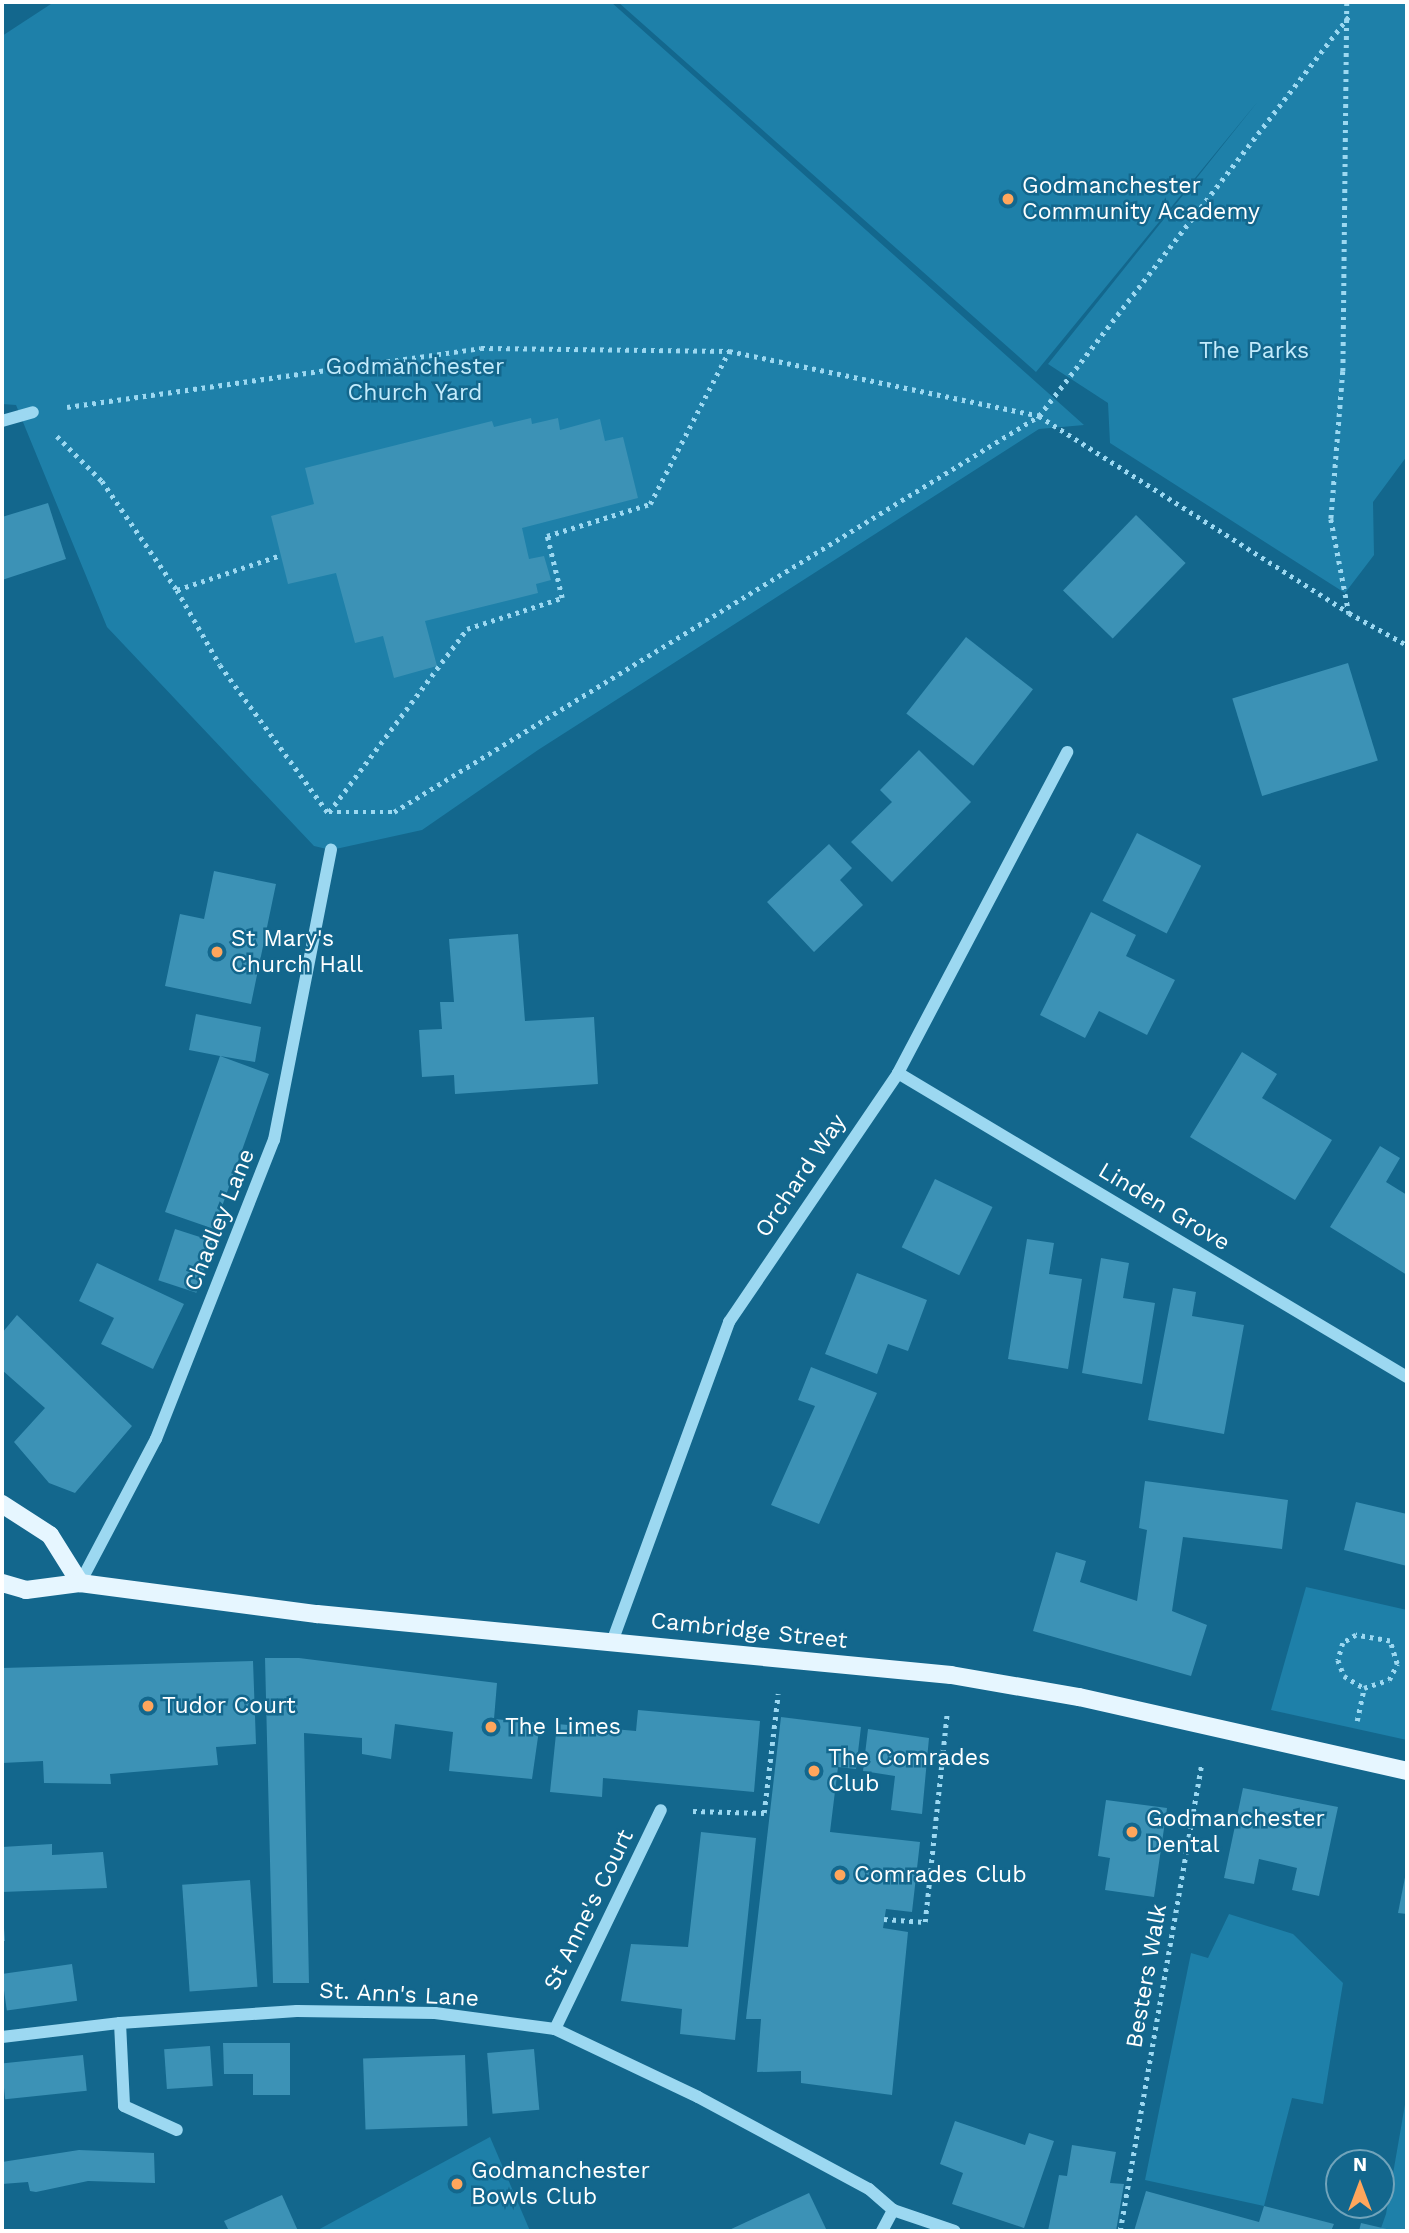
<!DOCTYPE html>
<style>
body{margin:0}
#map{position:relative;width:1409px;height:2233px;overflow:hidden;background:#13678d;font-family:"Work Sans",sans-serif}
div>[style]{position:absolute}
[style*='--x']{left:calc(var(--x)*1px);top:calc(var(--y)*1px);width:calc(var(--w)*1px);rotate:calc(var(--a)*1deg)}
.green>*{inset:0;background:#1e80a9}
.building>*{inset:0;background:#3c92b6;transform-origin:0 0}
.path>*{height:4.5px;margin-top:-2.25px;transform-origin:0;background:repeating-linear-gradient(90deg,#9cd8f1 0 3.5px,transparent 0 8.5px)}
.minor>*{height:12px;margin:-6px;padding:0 6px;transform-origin:6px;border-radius:6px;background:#9cd8f1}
.major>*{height:18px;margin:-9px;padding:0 9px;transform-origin:9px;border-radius:9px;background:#e6f6ff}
.dots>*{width:19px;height:19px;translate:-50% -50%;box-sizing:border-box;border:4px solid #13678d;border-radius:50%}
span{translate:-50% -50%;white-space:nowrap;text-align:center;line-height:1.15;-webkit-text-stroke:5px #13678d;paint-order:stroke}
.poi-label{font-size:23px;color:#fff}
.left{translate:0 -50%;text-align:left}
.park-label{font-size:23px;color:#c3ebfc}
.street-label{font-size:23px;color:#fff}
.frame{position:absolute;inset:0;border:4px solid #fff;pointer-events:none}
.north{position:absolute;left:1325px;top:2149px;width:70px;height:70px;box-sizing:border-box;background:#13678d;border:2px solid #71a4bb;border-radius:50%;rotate:0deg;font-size:19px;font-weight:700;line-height:28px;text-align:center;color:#fff}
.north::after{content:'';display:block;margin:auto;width:24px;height:32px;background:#ffa65c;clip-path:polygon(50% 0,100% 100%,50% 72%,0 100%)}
</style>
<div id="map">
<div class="green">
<i style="clip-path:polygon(54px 2px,611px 2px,1084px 425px,1039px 429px,538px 750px,422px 830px,331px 850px,314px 846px,107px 627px,16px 405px,2px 404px,2px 36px)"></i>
<i style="clip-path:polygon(618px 2px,1407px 2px,1407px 456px,1373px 502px,1374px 555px,1345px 593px,1110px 443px,1108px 403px,1048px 364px,1259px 100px,1036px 372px)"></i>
<i style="clip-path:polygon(1306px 1587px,1407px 1610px,1407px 1740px,1271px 1710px)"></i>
<i style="clip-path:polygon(1229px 1914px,1293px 1934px,1343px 1983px,1323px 2104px,1292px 2098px,1264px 2206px,1145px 2180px,1191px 1953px,1208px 1958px)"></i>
<i style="clip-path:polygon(1407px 2093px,1407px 2231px,1380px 2231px,1386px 2214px)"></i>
<i style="clip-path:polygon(490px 2137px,530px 2231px,316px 2231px)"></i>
</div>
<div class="building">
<i style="clip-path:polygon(531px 418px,532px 424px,558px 418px,560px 430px,600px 419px,605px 441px,623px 437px,638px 498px,522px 528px,529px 559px,544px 556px,551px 580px,536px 584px,538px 593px,425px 621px,437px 666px,394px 678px,383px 636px,355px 643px,336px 573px,288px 584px,271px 516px,314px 504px,305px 468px,492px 421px,494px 427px)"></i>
<i style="clip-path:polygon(48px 503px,66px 559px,2px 580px,2px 517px)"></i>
<i style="left:1136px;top:515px;width:69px;height:105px;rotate:44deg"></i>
<i style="left:966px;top:637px;width:85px;height:97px;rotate:38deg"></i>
<i style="left:1348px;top:663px;width:102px;height:121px;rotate:73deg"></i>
<i style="clip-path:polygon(919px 750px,971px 802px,892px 882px,851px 842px,892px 802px,880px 790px)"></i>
<i style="left:1137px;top:833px;width:72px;height:76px;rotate:27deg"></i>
<i style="clip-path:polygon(829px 844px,852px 868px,840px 880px,863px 905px,814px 952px,767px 902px)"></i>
<i style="clip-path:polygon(214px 871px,276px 884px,251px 1004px,165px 986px,180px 914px,204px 919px)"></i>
<i style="clip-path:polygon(1091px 912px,1136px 935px,1126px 956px,1175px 980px,1147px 1035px,1099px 1011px,1085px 1038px,1040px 1015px)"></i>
<i style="clip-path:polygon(518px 934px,525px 1021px,594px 1017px,598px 1084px,455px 1094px,454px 1075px,422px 1077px,419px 1030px,442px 1029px,440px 1002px,454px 1002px,449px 939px)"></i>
<i style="clip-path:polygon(196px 1014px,261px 1027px,255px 1062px,220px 1056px,269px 1074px,214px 1229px,165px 1212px,220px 1056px,189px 1050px)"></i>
<i style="clip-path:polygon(1242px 1052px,1277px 1074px,1262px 1098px,1332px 1140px,1295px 1200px,1190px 1137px)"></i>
<i style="clip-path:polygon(1380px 1146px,1400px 1158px,1386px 1182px,1407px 1195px,1407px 1275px,1330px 1227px)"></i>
<i style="left:935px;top:1179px;width:64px;height:76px;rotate:26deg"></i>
<i style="left:175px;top:1229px;width:40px;height:54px;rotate:18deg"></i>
<i style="clip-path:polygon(1027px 1239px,1054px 1243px,1049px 1274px,1082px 1279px,1068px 1369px,1008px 1359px)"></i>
<i style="clip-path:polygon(1101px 1258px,1129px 1263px,1123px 1298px,1155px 1303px,1142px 1384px,1082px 1373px)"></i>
<i style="clip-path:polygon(97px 1263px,184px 1304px,153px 1369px,101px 1344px,114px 1318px,79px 1301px)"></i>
<i style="clip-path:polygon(857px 1273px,927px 1300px,908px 1351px,888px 1344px,877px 1374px,825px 1354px)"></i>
<i style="clip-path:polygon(1173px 1288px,1196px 1292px,1192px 1316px,1244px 1325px,1224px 1434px,1148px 1420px)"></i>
<i style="clip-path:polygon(17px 1315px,132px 1426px,75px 1493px,49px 1483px,14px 1442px,45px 1408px,2px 1370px,2px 1333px)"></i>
<i style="clip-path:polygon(811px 1367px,877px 1393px,819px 1524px,771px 1505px,815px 1406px,798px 1400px)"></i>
<i style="clip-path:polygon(1145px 1481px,1288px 1500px,1282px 1549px,1183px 1537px,1172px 1611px,1207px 1625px,1191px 1676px,1033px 1631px,1056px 1552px,1086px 1561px,1080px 1582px,1137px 1601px,1147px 1530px,1139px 1528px)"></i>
<i style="clip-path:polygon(1356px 1502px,1407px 1514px,1407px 1566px,1344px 1550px)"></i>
<i style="clip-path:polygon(265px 1658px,299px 1658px,497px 1683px,494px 1719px,540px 1723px,532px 1779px,449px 1771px,453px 1732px,395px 1724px,391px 1759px,362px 1754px,362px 1738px,304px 1733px,309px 1983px,273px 1983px)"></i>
<i style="clip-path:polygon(253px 1661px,256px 1744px,216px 1747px,218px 1765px,110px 1774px,111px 1784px,44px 1783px,43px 1761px,2px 1763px,2px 1668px)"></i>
<i style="clip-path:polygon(638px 1710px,760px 1721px,754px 1792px,603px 1778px,602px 1797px,550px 1792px,557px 1724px,636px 1731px)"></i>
<i style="clip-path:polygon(781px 1717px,861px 1727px,856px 1769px,838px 1767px,830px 1832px,920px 1842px,912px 1912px,886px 1909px,883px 1928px,908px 1932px,892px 2095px,801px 2083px,801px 2071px,757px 2072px,761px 2019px,746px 2019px)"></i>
<i style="clip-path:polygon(868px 1729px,929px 1738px,922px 1814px,891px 1810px,895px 1776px,863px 1771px)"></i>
<i style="clip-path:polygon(1243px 1788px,1338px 1807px,1319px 1896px,1292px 1890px,1297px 1868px,1259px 1859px,1254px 1884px,1224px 1878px)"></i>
<i style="clip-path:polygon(1106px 1800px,1167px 1808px,1154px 1897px,1105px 1890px,1110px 1858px,1098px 1856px)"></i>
<i style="clip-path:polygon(701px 1832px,756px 1838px,735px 2040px,680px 2034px,682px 2009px,621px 2001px,631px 1944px,688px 1947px)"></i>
<i style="clip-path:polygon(52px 1844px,52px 1855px,103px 1852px,107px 1888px,2px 1892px,2px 1847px)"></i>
<i style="clip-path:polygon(1407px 1867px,1407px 1914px,1398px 1913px)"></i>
<i style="left:250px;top:1880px;width:107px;height:68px;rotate:86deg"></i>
<i style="clip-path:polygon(2px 1903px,5px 1941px,2px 1941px)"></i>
<i style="left:72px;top:1964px;width:37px;height:71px;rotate:82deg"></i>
<i style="clip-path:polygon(223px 2043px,290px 2043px,290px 2095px,253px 2095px,253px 2074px,224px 2074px)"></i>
<i style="left:210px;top:2046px;width:40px;height:46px;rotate:86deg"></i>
<i style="left:534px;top:2049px;width:61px;height:47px;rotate:85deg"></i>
<i style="left:83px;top:2055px;width:36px;height:82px;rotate:84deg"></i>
<i style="left:465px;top:2055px;width:71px;height:102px;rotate:88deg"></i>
<i style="clip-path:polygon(955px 2121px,1025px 2145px,1029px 2133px,1054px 2141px,1024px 2228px,952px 2204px,963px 2173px,940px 2164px)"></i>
<i style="clip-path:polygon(1072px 2145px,1116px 2152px,1110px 2183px,1124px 2184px,1116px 2231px,1048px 2231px,1059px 2175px,1067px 2176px)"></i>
<i style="clip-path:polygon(79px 2150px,154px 2153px,155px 2183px,88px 2181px,36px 2192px,30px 2191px,28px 2182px,2px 2184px,2px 2162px)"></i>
<i style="clip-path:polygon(1146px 2191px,1259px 2222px,1264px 2206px,1334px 2224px,1331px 2231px,1134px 2231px)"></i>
<i style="clip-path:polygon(809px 2193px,827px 2231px,727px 2231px)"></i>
<i style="clip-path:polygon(282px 2195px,298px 2231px,229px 2231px,224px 2221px)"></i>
<i style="clip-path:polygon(1361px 2223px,1391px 2230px,1391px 2231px,1359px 2231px)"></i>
</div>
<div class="path">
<i style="--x:1347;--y:2;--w:369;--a:90.6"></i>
<i style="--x:1343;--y:371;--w:148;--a:94.6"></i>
<i style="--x:1331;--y:519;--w:96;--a:79.2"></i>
<i style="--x:1349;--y:613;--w:66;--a:28.9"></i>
<i style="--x:67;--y:407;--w:418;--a:-8.1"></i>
<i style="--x:481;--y:348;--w:248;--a:0.7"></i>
<i style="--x:729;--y:351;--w:317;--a:11.8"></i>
<i style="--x:1039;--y:416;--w:367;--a:32.4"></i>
<i style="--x:57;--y:436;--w:64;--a:45"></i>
<i style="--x:102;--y:481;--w:132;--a:55.5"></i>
<i style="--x:177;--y:590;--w:86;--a:60.2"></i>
<i style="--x:220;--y:665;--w:185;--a:53.8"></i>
<i style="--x:177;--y:590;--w:110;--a:-18.6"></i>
<i style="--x:329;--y:812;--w:65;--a:0"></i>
<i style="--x:394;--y:812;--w:757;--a:-31.55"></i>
<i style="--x:1039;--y:416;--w:506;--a:-52.22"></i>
<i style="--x:329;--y:812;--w:229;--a:-53"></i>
<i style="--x:467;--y:629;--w:100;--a:-18.1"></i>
<i style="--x:562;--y:598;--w:64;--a:-103.6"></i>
<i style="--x:547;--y:536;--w:108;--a:-17.3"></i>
<i style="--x:650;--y:504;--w:172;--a:-62.7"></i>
<i style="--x:1357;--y:1721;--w:34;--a:-78"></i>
<i style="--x:1364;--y:1688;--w:26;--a:-18"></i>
<i style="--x:1389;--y:1680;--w:18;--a:-63"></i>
<i style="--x:1397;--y:1664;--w:24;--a:-107"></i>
<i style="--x:1390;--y:1641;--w:35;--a:-170"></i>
<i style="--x:1356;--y:1635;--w:15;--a:148"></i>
<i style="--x:1343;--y:1643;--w:18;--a:106"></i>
<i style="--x:1338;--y:1660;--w:17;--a:69"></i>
<i style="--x:1344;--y:1676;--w:23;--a:31"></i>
<i style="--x:693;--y:1811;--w:71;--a:1.6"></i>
<i style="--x:764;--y:1813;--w:120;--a:-83.3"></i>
<i style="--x:884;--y:1919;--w:41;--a:4.2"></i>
<i style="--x:925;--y:1922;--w:210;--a:-84"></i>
<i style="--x:1120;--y:2231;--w:475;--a:-80.1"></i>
</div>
<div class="minor">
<i style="--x:2;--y:421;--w:32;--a:-16"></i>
<i style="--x:898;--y:1073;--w:593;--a:30.85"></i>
<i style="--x:80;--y:1583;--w:163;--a:-62.2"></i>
<i style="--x:156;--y:1439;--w:321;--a:-68.5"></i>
<i style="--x:274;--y:1140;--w:296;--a:-78.9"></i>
<i style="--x:612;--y:1642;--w:341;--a:-69.9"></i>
<i style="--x:729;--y:1322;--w:301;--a:-55.8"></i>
<i style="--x:898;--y:1073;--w:363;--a:-62.2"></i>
<i style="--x:120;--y:2023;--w:83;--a:87.2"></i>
<i style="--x:124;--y:2106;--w:58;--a:24.4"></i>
<i style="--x:555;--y:2029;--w:243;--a:-64.2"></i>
<i style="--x:2;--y:2037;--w:119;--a:-6.8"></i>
<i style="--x:120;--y:2023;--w:177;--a:-3.9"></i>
<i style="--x:297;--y:2011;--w:138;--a:0.8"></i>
<i style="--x:435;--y:2013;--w:121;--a:7.6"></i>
<i style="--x:555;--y:2029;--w:158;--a:25.4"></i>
<i style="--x:698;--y:2097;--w:194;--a:28.3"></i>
<i style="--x:869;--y:2189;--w:32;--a:41"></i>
<i style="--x:893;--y:2210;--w:65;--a:18.7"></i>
<i style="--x:882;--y:2231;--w:24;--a:-62"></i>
</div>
<div class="major">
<i style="--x:2;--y:1504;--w:57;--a:32.9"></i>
<i style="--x:50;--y:1535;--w:57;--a:58"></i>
<i style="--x:2;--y:1583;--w:25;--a:16"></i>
<i style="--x:26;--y:1590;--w:54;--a:-7.4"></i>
<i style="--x:80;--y:1583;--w:239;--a:7.5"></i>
<i style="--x:317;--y:1614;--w:637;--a:5.5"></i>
<i style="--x:951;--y:1675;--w:130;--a:9.8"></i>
<i style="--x:1079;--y:1697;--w:336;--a:12.7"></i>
</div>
<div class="dots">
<i style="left:1008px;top:199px;background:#ffa65c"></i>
<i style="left:217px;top:952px;background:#ffa65c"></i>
<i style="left:148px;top:1706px;background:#ffa65c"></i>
<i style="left:491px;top:1727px;background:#ffa65c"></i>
<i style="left:814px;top:1771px;background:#ffa65c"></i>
<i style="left:1132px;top:1832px;background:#ffa65c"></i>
<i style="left:840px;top:1875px;background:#ffa65c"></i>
<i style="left:457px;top:2184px;background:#ffa65c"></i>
</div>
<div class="poi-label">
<span class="left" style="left:1022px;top:199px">Godmanchester<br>Community Academy</span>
<span class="left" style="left:231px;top:952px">St Mary's<br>Church Hall</span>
<span class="left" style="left:162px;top:1706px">Tudor Court</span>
<span class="left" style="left:505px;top:1727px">The Limes</span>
<span class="left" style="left:828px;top:1771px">The Comrades<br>Club</span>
<span class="left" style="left:1146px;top:1832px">Godmanchester<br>Dental</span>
<span class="left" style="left:854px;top:1875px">Comrades Club</span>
<span class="left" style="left:471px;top:2184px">Godmanchester<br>Bowls Club</span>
</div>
<div class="park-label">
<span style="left:1254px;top:351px">The Parks</span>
<span style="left:415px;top:380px">Godmanchester<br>Church Yard</span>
</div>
<div class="street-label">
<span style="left:801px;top:1176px;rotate:-56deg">Orchard Way</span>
<span style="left:1164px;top:1207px;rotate:31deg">Linden Grove</span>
<span style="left:220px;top:1220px;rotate:-68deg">Chadley Lane</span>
<span style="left:749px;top:1631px;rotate:6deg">Cambridge Street</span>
<span style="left:589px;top:1910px;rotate:-64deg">St Anne's Court</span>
<span style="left:1147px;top:1976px;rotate:-80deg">Besters Walk</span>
<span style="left:399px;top:1995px;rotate:3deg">St. Ann's Lane</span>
</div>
<div class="frame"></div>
<div class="north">N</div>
</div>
